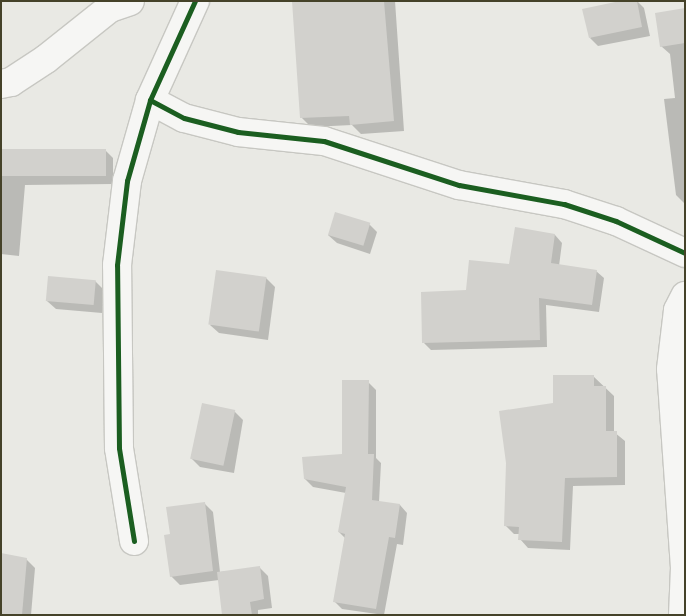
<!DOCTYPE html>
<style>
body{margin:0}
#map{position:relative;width:686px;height:616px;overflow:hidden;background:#e9e9e4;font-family:"Golos Text",sans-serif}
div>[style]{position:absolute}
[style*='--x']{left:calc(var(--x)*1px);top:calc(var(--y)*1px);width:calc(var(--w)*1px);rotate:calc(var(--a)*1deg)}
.shadow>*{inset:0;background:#0003}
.building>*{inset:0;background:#d2d1cd;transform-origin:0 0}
.roads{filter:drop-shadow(1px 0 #c7c7c2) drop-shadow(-1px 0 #c7c7c2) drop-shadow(0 1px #c7c7c2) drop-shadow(0 -1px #c7c7c2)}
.minor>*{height:28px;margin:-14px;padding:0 14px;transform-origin:14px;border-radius:14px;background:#f6f6f4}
.cycleway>*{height:5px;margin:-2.5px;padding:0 2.5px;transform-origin:2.5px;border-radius:2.5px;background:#1b5e20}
span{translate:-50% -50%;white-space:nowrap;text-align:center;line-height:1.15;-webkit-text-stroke:4px #f8f8f2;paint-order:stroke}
.frame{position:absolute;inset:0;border:2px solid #454229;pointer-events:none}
</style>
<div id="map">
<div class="shadow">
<i style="clip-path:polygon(294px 1px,395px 1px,404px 131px,361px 134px,352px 125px,311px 127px,301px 117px)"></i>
<i style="clip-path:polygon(627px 1px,637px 1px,644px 8px,650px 36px,598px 46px,590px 38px)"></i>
<i style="clip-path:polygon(685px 10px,685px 203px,684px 203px,676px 195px,664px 99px,675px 98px,670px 54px,661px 46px)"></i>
<i style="clip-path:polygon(105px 150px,113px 158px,113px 184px,25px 185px,19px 256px,1px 254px,1px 154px)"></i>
<i style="clip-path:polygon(369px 224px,377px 232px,370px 254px,337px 243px,328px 235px)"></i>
<i style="clip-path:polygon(516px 228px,555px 235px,562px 243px,559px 266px,596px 271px,604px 278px,599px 312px,546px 305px,547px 347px,431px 350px,424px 343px,467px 292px,510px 266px)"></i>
<i style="clip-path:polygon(266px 278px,275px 287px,268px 340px,219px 333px,210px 325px)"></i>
<i style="clip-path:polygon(95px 281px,104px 290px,102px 313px,56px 309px,47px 301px)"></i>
<i style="clip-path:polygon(593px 376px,614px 396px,614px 432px,625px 441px,625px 485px,573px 486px,570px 550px,528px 548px,520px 539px,520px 534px,514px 534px,505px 525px,554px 404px)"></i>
<i style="clip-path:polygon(368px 382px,376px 390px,376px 458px,381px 463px,379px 502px,400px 505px,407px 513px,403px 545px,397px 544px,384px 615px,342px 609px,334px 601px,345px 538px,339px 532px,346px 493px,313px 487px,305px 479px,344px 455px)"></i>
<i style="clip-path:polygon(234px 411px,243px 420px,234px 473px,200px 467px,192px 459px)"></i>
<i style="clip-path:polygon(204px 503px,213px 512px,220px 572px,260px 568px,268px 576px,272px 608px,258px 610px,258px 615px,224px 615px,219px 580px,180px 585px,171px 576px,171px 535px)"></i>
<i style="clip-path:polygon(26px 559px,35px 568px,31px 615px,1px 615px)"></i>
</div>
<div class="building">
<i style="clip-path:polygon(292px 1px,384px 1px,394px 121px,350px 125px,349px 116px,300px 118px)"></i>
<i style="clip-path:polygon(620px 1px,637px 1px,642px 27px,589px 38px,582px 9px)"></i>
<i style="clip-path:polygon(685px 8px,685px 43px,660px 47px,655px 13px)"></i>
<i style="left:106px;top:149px;width:27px;height:105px;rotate:90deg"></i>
<i style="left:335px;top:212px;width:37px;height:24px;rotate:17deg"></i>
<i style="clip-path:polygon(515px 227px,555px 234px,551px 263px,597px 270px,592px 305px,539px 298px,540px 340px,422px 343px,421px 292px,466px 290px,469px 260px,509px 264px)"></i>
<i style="left:216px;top:270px;width:51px;height:55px;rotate:8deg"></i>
<i style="left:48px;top:276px;width:48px;height:25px;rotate:5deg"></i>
<i style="clip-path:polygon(553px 375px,594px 375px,594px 386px,606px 386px,606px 431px,617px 431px,617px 477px,565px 478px,562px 542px,518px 540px,519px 527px,504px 526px,506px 463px,499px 411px,553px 403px)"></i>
<i style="clip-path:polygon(342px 380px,369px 380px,368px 454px,374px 454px,372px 500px,400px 504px,395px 538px,389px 537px,376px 609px,333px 602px,345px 534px,338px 532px,346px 487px,304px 479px,302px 457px,342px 454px)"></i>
<i style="left:202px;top:403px;width:34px;height:57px;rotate:12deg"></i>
<i style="clip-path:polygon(205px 502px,213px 571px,170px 577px,164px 535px,170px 534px,166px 507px)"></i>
<i style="clip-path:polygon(1px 553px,27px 558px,22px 615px,1px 615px)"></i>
<i style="clip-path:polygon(260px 566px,264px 599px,250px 602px,252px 615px,222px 615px,217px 572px)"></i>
</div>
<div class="roads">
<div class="minor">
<i style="--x:1;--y:84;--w:10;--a:-11"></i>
<i style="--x:11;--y:82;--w:42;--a:-33.3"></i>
<i style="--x:46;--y:59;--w:82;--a:-38.6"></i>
<i style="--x:110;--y:8;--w:21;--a:-19"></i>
<i style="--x:150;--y:100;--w:38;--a:28"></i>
<i style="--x:184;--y:118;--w:56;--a:14.5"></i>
<i style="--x:238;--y:132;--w:86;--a:6"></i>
<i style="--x:324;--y:141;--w:142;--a:18.1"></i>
<i style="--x:459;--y:185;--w:107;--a:10.3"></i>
<i style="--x:564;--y:204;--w:55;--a:18.1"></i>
<i style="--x:616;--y:221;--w:76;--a:24.9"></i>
<i style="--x:134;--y:541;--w:94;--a:-99.2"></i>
<i style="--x:119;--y:448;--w:183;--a:-90.6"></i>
<i style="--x:117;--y:265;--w:85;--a:-83.2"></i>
<i style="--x:127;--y:181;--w:84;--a:-74.1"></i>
<i style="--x:150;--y:100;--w:109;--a:-65.6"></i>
<i style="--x:683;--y:615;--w:47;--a:-87.6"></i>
<i style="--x:685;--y:568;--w:199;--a:-94"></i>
<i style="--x:671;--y:369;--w:59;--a:-83.2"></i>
<i style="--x:678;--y:310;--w:16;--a:-63"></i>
</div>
</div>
<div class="cycleway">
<i style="--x:150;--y:100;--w:38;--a:28"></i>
<i style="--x:184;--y:118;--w:56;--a:14.5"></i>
<i style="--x:238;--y:132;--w:86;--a:6"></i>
<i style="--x:324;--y:141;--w:142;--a:18.1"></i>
<i style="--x:459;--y:185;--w:107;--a:10.3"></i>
<i style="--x:564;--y:204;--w:55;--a:18.1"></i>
<i style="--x:616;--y:221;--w:76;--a:24.9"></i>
<i style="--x:134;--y:541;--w:94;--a:-99.2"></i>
<i style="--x:119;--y:448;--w:183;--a:-90.6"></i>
<i style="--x:117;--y:265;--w:85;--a:-83.2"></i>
<i style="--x:127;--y:181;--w:84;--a:-74.1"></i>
<i style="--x:150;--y:100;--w:109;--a:-65.6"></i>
</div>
<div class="frame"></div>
</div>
